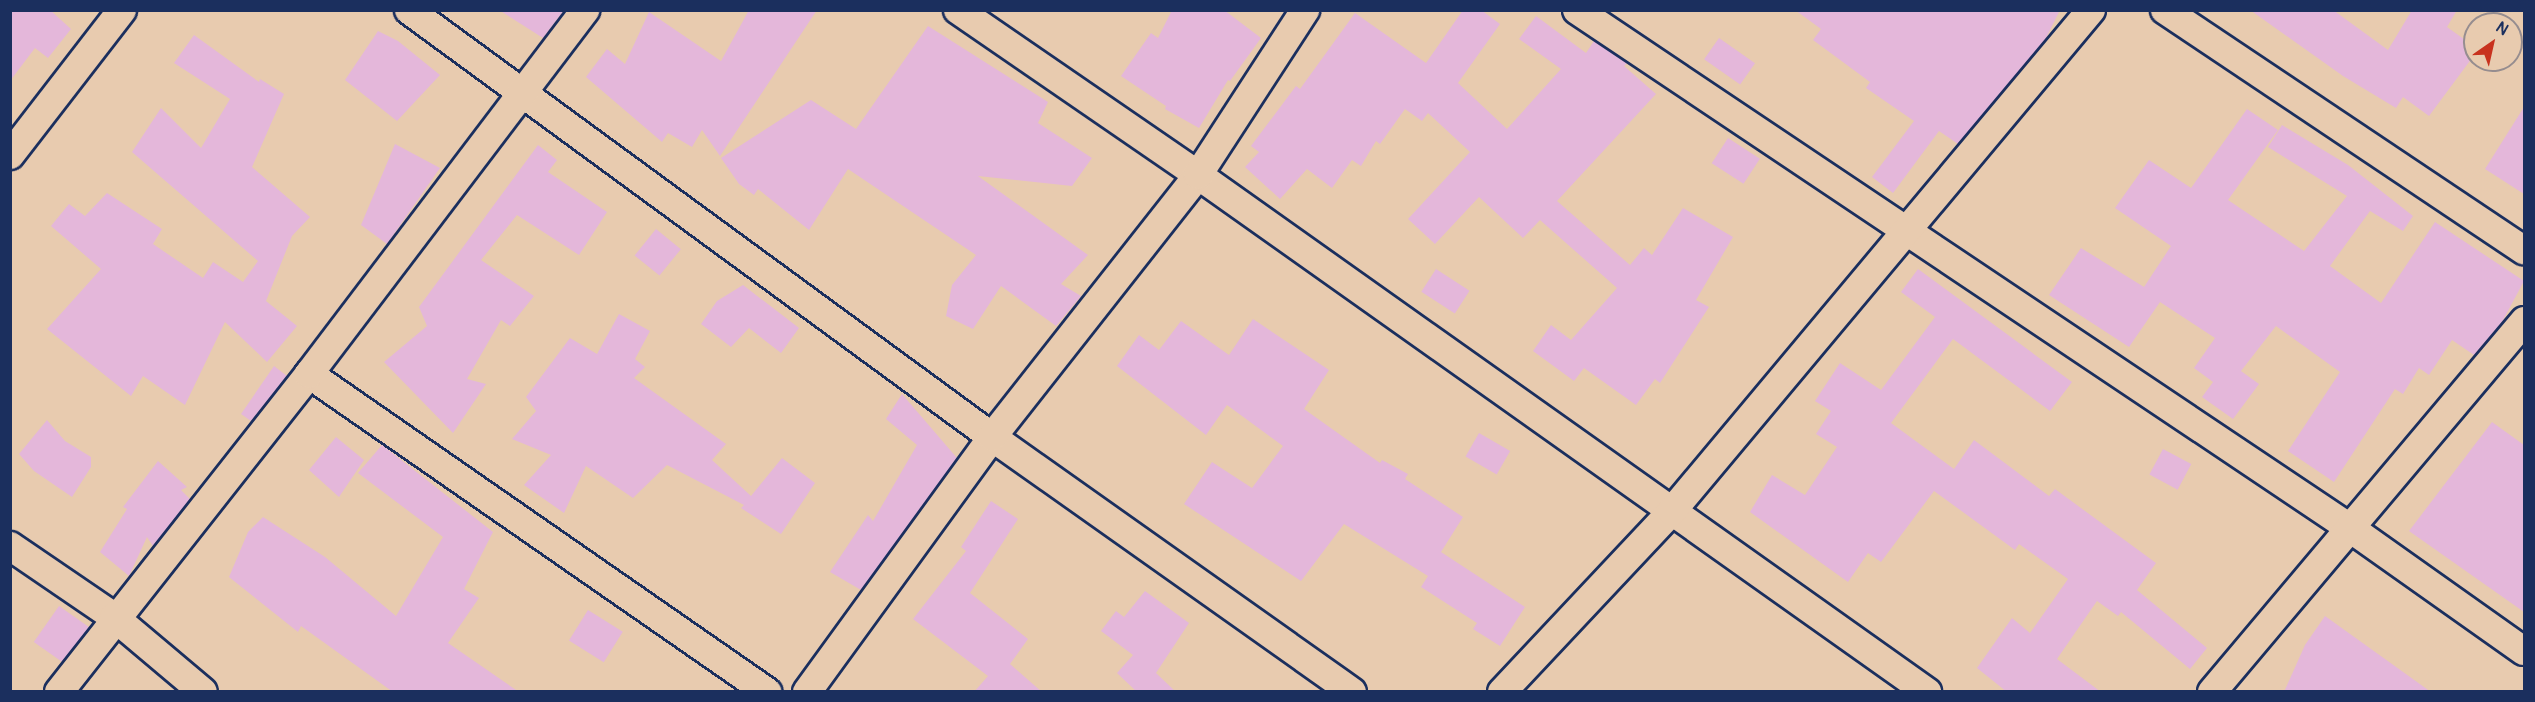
<!DOCTYPE html>
<style>
body{margin:0}
#map{position:relative;width:2535px;height:702px;overflow:hidden;background:#e8cbaf;font-family:Pangolin,sans-serif}
div>[style]{position:absolute}
[style*='--x']{left:calc(var(--x)*1px);top:calc(var(--y)*1px);width:calc(var(--w)*1px);rotate:calc(var(--a)*1deg)}
.building>*{inset:0;background:#e4b7da;transform-origin:0 0}
.roads{filter:drop-shadow(2px 0 #1b2f5e) drop-shadow(-2px 0 #1b2f5e) drop-shadow(0 2px #1b2f5e) drop-shadow(0 -2px #1b2f5e)}
.street>*{height:28px;margin:-14px;padding:0 14px;transform-origin:14px;border-radius:14px;background:#e8cbaf}
span{translate:-50% -50%;white-space:nowrap;text-align:center;line-height:1.15;-webkit-text-stroke:4.5px #e8cbaf;paint-order:stroke}
.frame{position:absolute;inset:0;border:12px solid #1b2f5e;pointer-events:none}
.north{position:absolute;left:2463px;top:12px;width:60px;height:60px;box-sizing:border-box;background:#e8cbaf;border:2px solid #968d8f;border-radius:50%;rotate:34deg;font-size:16px;font-weight:700;line-height:24px;text-align:center;color:#1b2f5e}
.north::after{content:'';display:block;margin:auto;width:21px;height:27px;background:#c8321e;clip-path:polygon(50% 0,100% 100%,50% 72%,0 100%)}
</style>
<div id="map">
<div class="building">
<i style="clip-path:polygon(10px 10px,50px 10px,71px 29px,48px 58px,35px 48px,10px 81px)"></i>
<i style="clip-path:polygon(499px 10px,564px 10px,543px 38px)"></i>
<i style="clip-path:polygon(749px 10px,817px 10px,720px 156px,702px 130px,692px 147px,668px 133px,662px 142px,586px 77px,607px 49px,625px 64px,649px 12px,721px 61px)"></i>
<i style="clip-path:polygon(1172px 10px,1224px 10px,1261px 38px,1230px 81px,1228px 80px,1199px 128px,1165px 109px,1166px 106px,1121px 76px,1151px 33px,1158px 38px)"></i>
<i style="clip-path:polygon(1463px 10px,1481px 10px,1500px 24px,1458px 83px,1507px 129px,1561px 69px,1519px 39px,1536px 16px,1586px 53px,1594px 41px,1627px 63px,1624px 66px,1656px 94px,1557px 201px,1630px 265px,1644px 248px,1652px 255px,1683px 208px,1733px 237px,1696px 300px,1709px 307px,1660px 383px,1655px 379px,1636px 405px,1584px 368px,1574px 381px,1533px 351px,1551px 325px,1571px 340px,1617px 288px,1540px 220px,1523px 238px,1479px 197px,1435px 244px,1408px 219px,1470px 152px,1428px 113px,1422px 121px,1405px 109px,1380px 144px,1376px 141px,1361px 166px,1352px 160px,1332px 188px,1307px 169px,1280px 199px,1245px 167px,1259px 152px,1251px 146px,1296px 86px,1300px 89px,1355px 13px,1426px 63px)"></i>
<i style="clip-path:polygon(1795px 10px,2060px 10px,2045px 40px,1958px 144px,1939px 131px,1893px 193px,1872px 177px,1914px 121px,1866px 88px,1870px 82px,1813px 40px,1821px 29px)"></i>
<i style="clip-path:polygon(2250px 10px,2333px 10px,2388px 50px,2412px 10px,2457px 10px,2447px 27px,2475px 47px,2475px 54px,2429px 116px,2403px 97px,2396px 108px,2343px 76px)"></i>
<i style="clip-path:polygon(928px 26px,1048px 102px,1038px 123px,1092px 158px,1072px 186px,978px 176px,1088px 255px,1061px 284px,1081px 296px,1056px 326px,1001px 286px,973px 329px,946px 316px,952px 285px,976px 255px,848px 169px,809px 230px,758px 189px,754px 195px,739px 184px,721px 158px,811px 100px,856px 129px)"></i>
<i style="clip-path:polygon(378px 31px,398px 41px,440px 75px,397px 121px,345px 80px)"></i>
<i style="clip-path:polygon(194px 35px,259px 82px,260px 79px,284px 94px,252px 167px,310px 217px,292px 236px,266px 301px,297px 326px,267px 362px,225px 322px,185px 405px,143px 376px,131px 396px,47px 329px,101px 269px,51px 226px,69px 204px,85px 216px,107px 193px,162px 229px,153px 244px,203px 278px,213px 262px,243px 282px,258px 261px,132px 152px,161px 108px,201px 148px,230px 99px,174px 63px)"></i>
<i style="left:1719px;top:38px;width:44px;height:26px;rotate:35deg"></i>
<i style="clip-path:polygon(2524px 107px,2524px 194px,2485px 169px)"></i>
<i style="clip-path:polygon(2247px 109px,2278px 130px,2228px 200px,2304px 251px,2347px 196px,2268px 147px,2282px 125px,2348px 165px,2413px 216px,2403px 231px,2370px 211px,2330px 266px,2381px 303px,2435px 222px,2524px 281px,2502px 322px,2474px 355px,2452px 340px,2429px 375px,2419px 368px,2403px 394px,2395px 389px,2334px 482px,2288px 451px,2340px 372px,2276px 326px,2241px 371px,2259px 384px,2233px 419px,2202px 397px,2213px 382px,2194px 368px,2215px 338px,2160px 302px,2129px 347px,2049px 295px,2081px 248px,2144px 287px,2171px 246px,2115px 208px,2149px 160px,2191px 188px)"></i>
<i style="left:1728px;top:138px;width:38px;height:30px;rotate:33deg"></i>
<i style="clip-path:polygon(395px 144px,440px 168px,387px 244px,361px 225px)"></i>
<i style="clip-path:polygon(538px 145px,557px 160px,548px 172px,607px 212px,579px 255px,517px 215px,481px 260px,534px 296px,510px 326px,501px 320px,467px 379px,486px 384px,453px 433px,384px 362px,427px 326px,419px 307px)"></i>
<i style="left:656px;top:229px;width:32px;height:34px;rotate:39deg"></i>
<i style="left:1436px;top:269px;width:40px;height:27px;rotate:33deg"></i>
<i style="clip-path:polygon(1918px 269px,2072px 382px,2050px 411px,1953px 339px,1891px 423px,1954px 469px,1974px 440px,2049px 496px,2055px 489px,2156px 563px,2137px 590px,2207px 648px,2190px 669px,2121px 612px,2118px 616px,2097px 601px,2057px 659px,2101px 692px,2007px 692px,1977px 668px,2012px 618px,2030px 633px,2068px 579px,2019px 544px,2015px 550px,1934px 491px,1881px 562px,1868px 553px,1848px 582px,1750px 512px,1772px 475px,1805px 495px,1837px 447px,1816px 434px,1831px 411px,1815px 401px,1840px 363px,1881px 390px,1935px 317px,1901px 292px)"></i>
<i style="clip-path:polygon(743px 285px,799px 328px,781px 353px,749px 328px,731px 347px,701px 324px,717px 301px)"></i>
<i style="clip-path:polygon(619px 314px,650px 331px,635px 359px,645px 367px,634px 378px,726px 444px,712px 460px,751px 496px,782px 458px,815px 483px,781px 534px,741px 508px,744px 505px,667px 465px,633px 498px,586px 466px,564px 513px,524px 485px,551px 455px,512px 439px,536px 411px,526px 397px,570px 338px,597px 354px)"></i>
<i style="clip-path:polygon(1253px 319px,1329px 370px,1304px 409px,1380px 463px,1382px 460px,1408px 474px,1405px 479px,1463px 517px,1441px 552px,1525px 607px,1500px 646px,1473px 629px,1477px 623px,1421px 587px,1428px 576px,1344px 524px,1301px 581px,1184px 504px,1212px 462px,1252px 488px,1283px 446px,1227px 405px,1206px 435px,1117px 366px,1139px 335px,1159px 350px,1181px 321px,1229px 355px)"></i>
<i style="clip-path:polygon(274px 366px,287px 376px,251px 421px,241px 414px)"></i>
<i style="clip-path:polygon(902px 394px,957px 458px,861px 590px,830px 572px,868px 515px,873px 521px,917px 445px,886px 419px)"></i>
<i style="clip-path:polygon(47px 420px,65px 441px,91px 457px,91px 467px,72px 497px,34px 471px,19px 454px)"></i>
<i style="clip-path:polygon(2492px 422px,2524px 445px,2524px 612px,2409px 531px)"></i>
<i style="left:1479px;top:433px;width:36px;height:27px;rotate:30deg"></i>
<i style="clip-path:polygon(336px 437px,364px 460px,339px 497px,309px 470px)"></i>
<i style="clip-path:polygon(382px 445px,493px 532px,464px 589px,479px 598px,448px 643px,519px 692px,393px 692px,301px 626px,298px 632px,229px 577px,248px 532px,263px 517px,325px 557px,396px 616px,443px 537px,358px 473px)"></i>
<i style="left:2163px;top:449px;width:32px;height:29px;rotate:28deg"></i>
<i style="clip-path:polygon(158px 461px,187px 487px,181px 490px,190px 499px,153px 546px,147px 537px,129px 576px,100px 552px,127px 509px,123px 507px)"></i>
<i style="clip-path:polygon(991px 501px,1018px 519px,970px 593px,1028px 639px,1010px 664px,1042px 692px,974px 692px,988px 676px,913px 619px,966px 551px,961px 547px)"></i>
<i style="clip-path:polygon(1145px 591px,1189px 623px,1156px 673px,1176px 692px,1137px 692px,1117px 673px,1133px 655px,1101px 631px,1116px 611px,1124px 617px)"></i>
<i style="left:59px;top:606px;width:37px;height:44px;rotate:35deg"></i>
<i style="left:588px;top:610px;width:41px;height:36px;rotate:32deg"></i>
<i style="clip-path:polygon(2325px 616px,2431px 692px,2284px 692px,2305px 645px)"></i>
</div>
<div class="roads">
<div class="street">
<i style="--x:409;--y:10;--w:723;--a:36.22"></i>
<i style="--x:992;--y:437;--w:441;--a:35.3"></i>
<i style="--x:958;--y:10;--w:291;--a:34.5"></i>
<i style="--x:1198;--y:175;--w:894;--a:35.34"></i>
<i style="--x:1577;--y:10;--w:931;--a:33.83"></i>
<i style="--x:2350;--y:528;--w:213;--a:35.3"></i>
<i style="--x:2165;--y:10;--w:432;--a:33.8"></i>
<i style="--x:10;--y:155;--w:183;--a:-52.3"></i>
<i style="--x:309;--y:374;--w:558;--a:34.77"></i>
<i style="--x:10;--y:546;--w:126;--a:34.3"></i>
<i style="--x:114;--y:617;--w:116;--a:40.1"></i>
<i style="--x:59;--y:692;--w:405;--a:-51.8"></i>
<i style="--x:309;--y:374;--w:457;--a:-52.8"></i>
<i style="--x:807;--y:692;--w:315;--a:-54"></i>
<i style="--x:992;--y:437;--w:333;--a:-51.8"></i>
<i style="--x:1198;--y:175;--w:197;--a:-57"></i>
<i style="--x:1502;--y:692;--w:248;--a:-46.8"></i>
<i style="--x:1672;--y:511;--w:653;--a:-50.09"></i>
<i style="--x:2212;--y:692;--w:485;--a:-49.9"></i>
</div>
</div>
<div class="frame"></div>
<div class="north">N</div>
</div>
